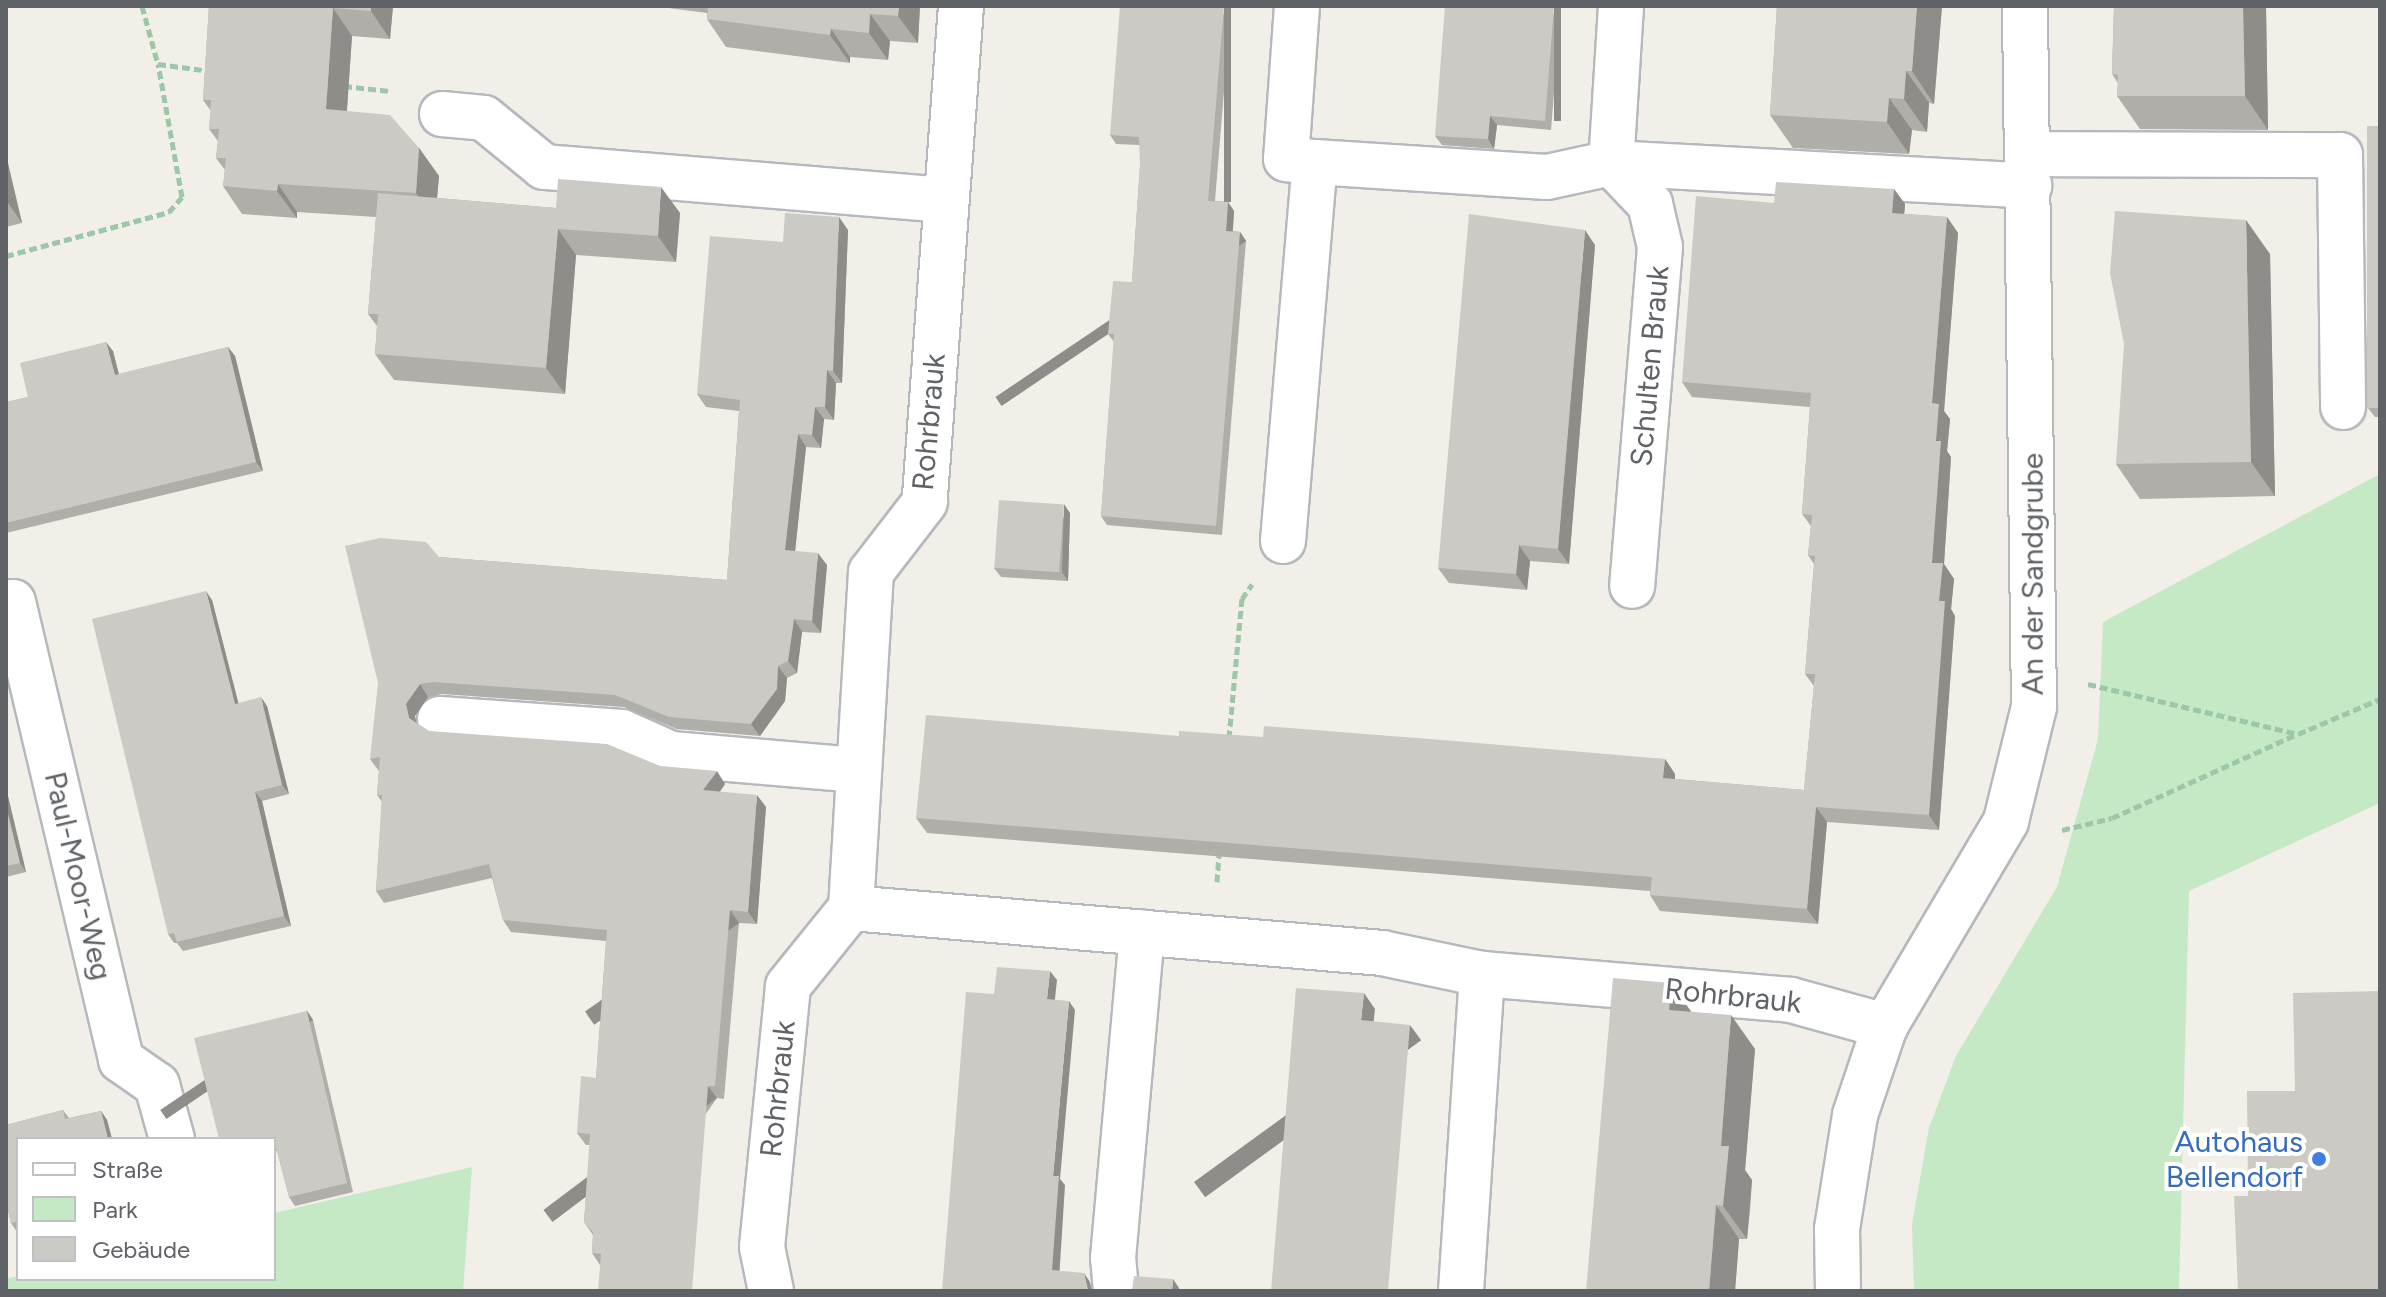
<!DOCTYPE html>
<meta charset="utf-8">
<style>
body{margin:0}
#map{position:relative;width:2386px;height:1297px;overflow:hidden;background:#f1efe8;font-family:Figtree,sans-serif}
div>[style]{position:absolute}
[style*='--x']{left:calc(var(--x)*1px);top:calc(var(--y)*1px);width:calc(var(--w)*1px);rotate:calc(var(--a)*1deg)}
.green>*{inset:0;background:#c5e8c5}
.path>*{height:5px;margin-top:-2.5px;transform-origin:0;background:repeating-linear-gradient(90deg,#9cc7a9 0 8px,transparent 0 12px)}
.roads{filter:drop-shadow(2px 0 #b5b8bc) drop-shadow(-2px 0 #b5b8bc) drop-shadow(0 2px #b5b8bc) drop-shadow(0 -2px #b5b8bc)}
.minor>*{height:44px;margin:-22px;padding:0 22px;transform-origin:22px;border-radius:22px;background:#fff}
.wall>*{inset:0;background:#afaea9}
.shaded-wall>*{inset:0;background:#8f8d8a;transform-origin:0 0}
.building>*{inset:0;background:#cccac5;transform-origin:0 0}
.dots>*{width:22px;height:22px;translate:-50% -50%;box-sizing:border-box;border:4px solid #fff;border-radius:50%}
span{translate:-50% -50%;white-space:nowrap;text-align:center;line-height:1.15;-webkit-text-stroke:8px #fff;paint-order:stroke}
.street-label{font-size:30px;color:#5f6368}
.shop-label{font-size:30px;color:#366cbe}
.right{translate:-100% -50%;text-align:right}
.frame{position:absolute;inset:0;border:8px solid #5f6368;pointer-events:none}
.legend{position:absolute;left:16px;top:1137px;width:260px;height:144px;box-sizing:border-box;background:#fff;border:2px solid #bfc1c3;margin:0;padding:10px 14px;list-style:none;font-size:24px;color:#5f6368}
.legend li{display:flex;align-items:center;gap:16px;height:40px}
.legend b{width:40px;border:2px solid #bfc1c3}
</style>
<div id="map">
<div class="green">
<i style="clip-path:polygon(2380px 474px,2380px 803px,2189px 891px,2179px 1291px,1914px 1291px,1912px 1224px,1929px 1128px,1956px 1056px,2057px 887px,2098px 739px,2103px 622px)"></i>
<i style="clip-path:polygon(472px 1167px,463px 1291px,6px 1291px,6px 1279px,18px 1276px,274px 1279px,274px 1213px)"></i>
</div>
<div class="path">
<i style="--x:142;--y:6;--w:60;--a:74.6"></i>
<i style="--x:344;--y:86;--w:46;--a:6.2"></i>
<i style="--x:6;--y:256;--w:169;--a:-15.1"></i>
<i style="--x:169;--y:212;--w:20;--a:-49"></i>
<i style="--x:182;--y:197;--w:135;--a:-100.2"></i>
<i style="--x:158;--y:64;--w:53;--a:7.5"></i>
<i style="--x:2088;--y:684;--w:216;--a:13.4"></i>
<i style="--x:2298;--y:734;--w:89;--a:-23.1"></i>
<i style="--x:1229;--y:738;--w:140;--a:-84.7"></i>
<i style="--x:1242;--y:599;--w:18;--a:-56"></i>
<i style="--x:2062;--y:830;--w:51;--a:-13.5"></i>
<i style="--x:2112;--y:818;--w:203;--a:-24.4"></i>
<i style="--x:1217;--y:882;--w:30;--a:-86"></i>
</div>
<div class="roads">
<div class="minor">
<i style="--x:961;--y:6;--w:497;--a:94.2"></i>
<i style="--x:925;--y:502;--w:88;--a:127.6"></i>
<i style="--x:871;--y:572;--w:337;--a:93.4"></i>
<i style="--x:851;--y:908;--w:533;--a:4.84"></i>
<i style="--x:1382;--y:953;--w:102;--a:11.9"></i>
<i style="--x:1482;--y:974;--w:310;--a:4.8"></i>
<i style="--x:1791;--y:1000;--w:98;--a:15.5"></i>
<i style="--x:1297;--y:6;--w:153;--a:94.1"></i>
<i style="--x:1286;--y:159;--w:29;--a:6"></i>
<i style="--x:1621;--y:6;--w:157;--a:93.6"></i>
<i style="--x:1611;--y:163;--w:419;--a:3.1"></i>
<i style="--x:442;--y:114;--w:42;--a:5.4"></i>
<i style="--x:484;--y:118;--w:77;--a:39.2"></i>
<i style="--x:544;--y:167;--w:402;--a:4.7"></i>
<i style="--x:2028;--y:154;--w:312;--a:0.2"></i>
<i style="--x:2340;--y:155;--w:252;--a:89.3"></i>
<i style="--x:1283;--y:541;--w:380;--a:-85.2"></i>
<i style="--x:1315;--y:162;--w:232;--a:3.7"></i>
<i style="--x:1547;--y:177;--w:66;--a:-12.3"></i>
<i style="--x:1611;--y:163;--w:57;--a:46.4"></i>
<i style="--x:1650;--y:204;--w:44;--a:76.9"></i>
<i style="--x:1660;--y:247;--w:340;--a:94.7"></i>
<i style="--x:6;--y:604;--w:7;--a:-16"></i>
<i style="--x:13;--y:602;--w:471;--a:76.7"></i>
<i style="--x:121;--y:1060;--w:44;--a:34.8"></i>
<i style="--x:157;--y:1085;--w:56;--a:74.5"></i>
<i style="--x:440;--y:719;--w:182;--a:4.1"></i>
<i style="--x:622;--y:732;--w:54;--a:24.2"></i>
<i style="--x:671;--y:754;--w:188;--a:4.9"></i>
<i style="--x:771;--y:1291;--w:45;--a:-101.6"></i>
<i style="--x:762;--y:1247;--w:262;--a:-84.3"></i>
<i style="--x:788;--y:986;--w:100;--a:-51.1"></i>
<i style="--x:1116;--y:1291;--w:33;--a:-95"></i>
<i style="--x:1113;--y:1258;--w:327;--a:-84.9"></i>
<i style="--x:1461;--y:1291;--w:318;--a:-86.2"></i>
<i style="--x:1838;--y:1291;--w:62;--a:-90.9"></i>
<i style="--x:1837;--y:1229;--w:115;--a:-81"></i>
<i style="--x:1855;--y:1115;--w:94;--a:-71.4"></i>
<i style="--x:1885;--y:1026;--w:238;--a:-59.4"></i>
<i style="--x:2006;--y:821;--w:117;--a:-76.2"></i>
<i style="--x:2034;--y:707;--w:701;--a:-90.74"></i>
</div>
</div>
<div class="wall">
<i style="clip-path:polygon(209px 6px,393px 6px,390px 39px,352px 36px,347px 111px,419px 148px,439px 176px,437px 198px,556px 208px,680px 213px,676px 262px,576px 255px,565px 394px,394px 380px,375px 354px,377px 326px,368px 314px,376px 217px,297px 212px,297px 218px,242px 214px,223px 186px,225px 170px,216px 158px,218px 141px,209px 129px,211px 111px,203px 100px)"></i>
<i style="clip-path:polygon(653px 6px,920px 6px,918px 43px,890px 41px,888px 60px,850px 57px,850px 63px,726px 47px,707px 19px,707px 13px)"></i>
<i style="clip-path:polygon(1231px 6px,1215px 201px,1228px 202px,1234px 211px,1233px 231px,1240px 232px,1246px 241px,1222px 535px,1107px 525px,1101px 516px,1114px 342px,1108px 334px,1132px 282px,1140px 166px,1140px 145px,1116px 144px,1110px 135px)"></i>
<i style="clip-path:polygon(1561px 6px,1551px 130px,1497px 125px,1494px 149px,1442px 145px,1435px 136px)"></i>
<i style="clip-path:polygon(1777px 6px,1942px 6px,1934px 104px,1929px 103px,1927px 132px,1912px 130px,1909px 154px,1793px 148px,1770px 115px)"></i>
<i style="clip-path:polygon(2114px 6px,2266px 6px,2268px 130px,2140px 129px,2117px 96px,2118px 83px,2112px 74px)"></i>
<i style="clip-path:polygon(2380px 126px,2380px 417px,2375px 417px,2368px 408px)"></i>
<i style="clip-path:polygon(6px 155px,22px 223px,6px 227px)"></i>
<i style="clip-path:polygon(1894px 189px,1905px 204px,1904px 214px,1947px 217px,1958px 233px,1944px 411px,1950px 419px,1947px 451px,1951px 457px,1944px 564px,1954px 579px,1951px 609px,1955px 616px,1939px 830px,1827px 822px,1818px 924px,1660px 911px,1650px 895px,1650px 891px,927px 833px,916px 818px,1179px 736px,1263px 737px,1665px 759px,1675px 774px,1675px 779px,1804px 790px,1814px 686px,1805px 674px,1814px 564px,1808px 555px,1811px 526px,1802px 514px,1810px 407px,1692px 397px,1682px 382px,1774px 203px)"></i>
<i style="clip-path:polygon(848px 230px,842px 383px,836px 383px,834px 420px,824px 419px,821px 448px,806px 447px,795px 551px,827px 565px,821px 633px,802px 632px,797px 673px,787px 678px,785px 701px,760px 736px,677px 729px,624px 707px,442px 694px,428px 697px,415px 716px,416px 723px,429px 731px,660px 766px,725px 784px,720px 792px,766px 807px,757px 924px,739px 923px,724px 1099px,717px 1098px,600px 1265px,592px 1253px,593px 1235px,584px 1222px,590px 1145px,586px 1145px,577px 1133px,596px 1078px,606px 941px,511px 932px,503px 920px,492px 878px,384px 903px,376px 891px,382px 802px,377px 795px,379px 771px,370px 759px,439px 557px,727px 580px,739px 411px,706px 407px,697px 394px,783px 242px)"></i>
<i style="clip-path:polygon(1595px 245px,1569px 564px,1530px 561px,1527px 590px,1449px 583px,1438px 568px)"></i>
<i style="clip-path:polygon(2270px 254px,2275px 496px,2140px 499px,2116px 464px)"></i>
<i style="clip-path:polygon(228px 347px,235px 356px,263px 471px,6px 533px,6px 402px,28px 397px,113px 351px,119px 374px)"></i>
<i style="clip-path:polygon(1070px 513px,1068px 581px,1001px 577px,994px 568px)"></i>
<i style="clip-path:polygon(212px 600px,238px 703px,267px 706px,289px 794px,262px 801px,291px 926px,183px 951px,177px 943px,174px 943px,168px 934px)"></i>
<i style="clip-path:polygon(6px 788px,26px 872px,6px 877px)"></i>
<i style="clip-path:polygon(1671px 983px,1691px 1012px,1755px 1049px,1745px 1170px,1752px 1180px,1750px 1211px,1747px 1239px,1739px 1239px,1735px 1291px,1586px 1291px)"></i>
<i style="clip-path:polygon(307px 1011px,313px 1020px,353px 1192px,295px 1206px,289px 1197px,277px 1151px,274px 1151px,274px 1139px)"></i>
<i style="clip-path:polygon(63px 1110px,69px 1118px,101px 1111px,107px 1120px,112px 1139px,18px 1139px,17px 1232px,11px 1223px,6px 1203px,6px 1125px)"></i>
</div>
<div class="shaded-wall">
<i style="clip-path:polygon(371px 6px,393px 6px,390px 39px,371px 11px)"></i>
<i style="clip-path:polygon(899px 6px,920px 6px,918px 43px,898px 16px)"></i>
<i style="left:1224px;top:6px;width:7px;height:196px"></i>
<i style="left:1554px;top:6px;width:7px;height:115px"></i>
<i style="clip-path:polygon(1917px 6px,1942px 6px,1934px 104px,1912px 71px)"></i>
<i style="clip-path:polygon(2243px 6px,2266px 6px,2268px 130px,2245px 96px)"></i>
<i style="clip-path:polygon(333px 8px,352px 36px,345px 137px,326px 109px)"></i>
<i style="clip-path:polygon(870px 14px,890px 41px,888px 60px,869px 33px)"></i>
<i style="clip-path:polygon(831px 29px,850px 57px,850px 63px,830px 35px)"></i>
<i style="clip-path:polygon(1906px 71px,1929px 103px,1927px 132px,1904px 99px)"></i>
<i style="clip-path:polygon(1889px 98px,1912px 130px,1909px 154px,1887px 122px)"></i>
<i style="clip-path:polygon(1490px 116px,1497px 125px,1494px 149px,1488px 139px)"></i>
<i style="clip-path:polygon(419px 148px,439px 176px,435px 221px,416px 193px)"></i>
<i style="clip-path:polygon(6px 155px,22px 223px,6px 200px)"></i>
<i style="clip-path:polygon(278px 184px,297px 212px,297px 218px,277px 191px)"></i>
<i style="clip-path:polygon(661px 187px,680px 213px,676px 262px,658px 236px)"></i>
<i style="clip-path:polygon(1894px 189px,1905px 204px,1903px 229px,1892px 213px)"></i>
<i style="clip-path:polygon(1228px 202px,1234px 211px,1232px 240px,1226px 231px)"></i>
<i style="clip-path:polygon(839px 217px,848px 230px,842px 383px,833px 371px)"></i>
<i style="clip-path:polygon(1947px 217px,1958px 233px,1944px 411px,1950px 419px,1947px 451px,1951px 457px,1944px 564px,1954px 579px,1951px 609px,1955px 616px,1939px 830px,1929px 815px,1939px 601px,1932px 563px,1932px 403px)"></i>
<i style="clip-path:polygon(2246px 220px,2270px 254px,2275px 496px,2251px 462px)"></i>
<i style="clip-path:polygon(558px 229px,576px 255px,565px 394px,546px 368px)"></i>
<i style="clip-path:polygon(1585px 230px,1595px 245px,1569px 564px,1558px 549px)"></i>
<i style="left:1240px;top:232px;width:11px;height:295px;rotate:56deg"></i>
<i style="clip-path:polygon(106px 342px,113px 351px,121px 384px,115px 375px)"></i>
<i style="clip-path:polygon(228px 347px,235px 356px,263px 471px,256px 462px)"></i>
<i style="clip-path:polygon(827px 370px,836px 383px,834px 420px,825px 407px)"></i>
<i style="clip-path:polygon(815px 407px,824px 419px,821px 448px,812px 435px)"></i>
<i style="clip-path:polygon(798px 434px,806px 447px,794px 562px,785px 550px)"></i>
<i style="clip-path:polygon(1064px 504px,1070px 513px,1068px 581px,1062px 572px)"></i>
<i style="clip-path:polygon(1519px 545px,1530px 561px,1527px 590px,1516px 574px)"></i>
<i style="clip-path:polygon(818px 553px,827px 565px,821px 633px,812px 621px)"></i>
<i style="clip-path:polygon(206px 591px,212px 600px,241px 713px,235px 704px)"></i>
<i style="clip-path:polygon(794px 619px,802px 632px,797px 673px,788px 661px)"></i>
<i style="clip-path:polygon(778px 666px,787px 678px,785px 701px,760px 736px,751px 724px)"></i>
<i style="clip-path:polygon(420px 684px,428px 697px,415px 716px,418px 731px,409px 718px,406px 704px)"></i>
<i style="clip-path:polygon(261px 697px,267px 706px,289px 794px,282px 785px)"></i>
<i style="clip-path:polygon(1665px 759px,1675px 774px,1674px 794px,1663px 778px)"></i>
<i style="clip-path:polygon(717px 771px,725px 784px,711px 803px,703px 790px)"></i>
<i style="clip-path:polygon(6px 788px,26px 872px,20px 863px,6px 806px)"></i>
<i style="clip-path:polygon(255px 792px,262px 801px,291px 926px,284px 916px)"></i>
<i style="clip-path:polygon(757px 795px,766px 807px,757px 924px,748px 912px)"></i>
<i style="clip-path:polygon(1816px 807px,1827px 822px,1818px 924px,1807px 909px)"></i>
<i style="left:730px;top:910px;width:16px;height:177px;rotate:55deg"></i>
<i style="clip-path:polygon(1050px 971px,1057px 980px,1054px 1008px,1047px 999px)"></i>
<i style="clip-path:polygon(1671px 983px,1695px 1017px,1669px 1010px)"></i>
<i style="clip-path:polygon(1364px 993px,1375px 1009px,1372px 1036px,1361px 1020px)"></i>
<i style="clip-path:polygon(1069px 1001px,1075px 1010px,1060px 1179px,1065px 1185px,1059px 1280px,1052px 1270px,1053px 1176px)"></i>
<i style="left:307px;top:1011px;width:11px;height:177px;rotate:56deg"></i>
<i style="clip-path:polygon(1731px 1015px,1755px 1049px,1745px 1170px,1752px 1180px,1747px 1239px,1723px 1206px,1721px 1146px)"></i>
<i style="left:1410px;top:1025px;width:19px;height:267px;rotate:54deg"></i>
<i style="left:708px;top:1086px;width:15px;height:206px;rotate:53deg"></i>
<i style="clip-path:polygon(101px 1111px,107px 1120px,112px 1139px,108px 1139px)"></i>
<i style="clip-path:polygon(1716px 1205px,1739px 1239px,1735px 1291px,1709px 1291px)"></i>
<i style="clip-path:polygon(1084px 1273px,1090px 1282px,1092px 1291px,1088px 1291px)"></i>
<i style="clip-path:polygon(1173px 1279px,1179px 1288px,1179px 1291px,1172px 1291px)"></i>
</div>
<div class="building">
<i style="clip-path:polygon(209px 6px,371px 6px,371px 11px,333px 8px,326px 109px,390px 115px,419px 148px,416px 193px,278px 184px,277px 191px,223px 186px,226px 158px,216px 158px,219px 129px,209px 129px,211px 100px,203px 100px)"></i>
<i style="clip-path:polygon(708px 6px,899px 6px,898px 16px,870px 14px,869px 33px,831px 29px,830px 35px,707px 19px)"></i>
<i style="clip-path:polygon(1120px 6px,1224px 6px,1208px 201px,1228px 202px,1226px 231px,1240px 232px,1216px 526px,1101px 516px,1114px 334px,1108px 334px,1113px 281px,1132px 282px,1140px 166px,1139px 137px,1110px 135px)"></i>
<i style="clip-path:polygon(1445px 6px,1554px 6px,1545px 121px,1490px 116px,1488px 139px,1435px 136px)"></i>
<i style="clip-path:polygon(1777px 6px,1917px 6px,1912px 71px,1906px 71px,1904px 99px,1889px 98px,1887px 122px,1770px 115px)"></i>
<i style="clip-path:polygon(2114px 6px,2243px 6px,2245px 96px,2117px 96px,2118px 75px,2112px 74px)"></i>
<i style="left:2367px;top:126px;width:13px;height:282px"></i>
<i style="clip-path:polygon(558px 179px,661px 187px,658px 236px,558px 229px,546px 368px,375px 354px,378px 314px,368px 314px,378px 193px,556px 208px)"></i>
<i style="clip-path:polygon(1776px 182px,1894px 189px,1892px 213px,1947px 217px,1932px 403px,1939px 404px,1936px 441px,1941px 441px,1932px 563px,1943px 563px,1939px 601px,1945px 601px,1929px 815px,1816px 807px,1807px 909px,1650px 895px,1652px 877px,916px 818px,926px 715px,1179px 736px,1179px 731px,1263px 737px,1264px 726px,1454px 741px,1665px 759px,1663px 778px,1804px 790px,1815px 674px,1805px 674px,1815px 556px,1808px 555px,1812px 515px,1802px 514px,1811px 393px,1682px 382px,1696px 196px,1774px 203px)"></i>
<i style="clip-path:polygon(2115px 211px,2246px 220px,2251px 462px,2116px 464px,2124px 344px,2110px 273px)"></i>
<i style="clip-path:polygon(785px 213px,839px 217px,833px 371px,827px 370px,825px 407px,815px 407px,812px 435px,798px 434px,785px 550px,818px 553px,812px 621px,794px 619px,788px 661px,778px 666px,777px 689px,751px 724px,669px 717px,615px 695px,433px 682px,420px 684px,406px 704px,409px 718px,429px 731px,607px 744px,660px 766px,717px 771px,703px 790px,757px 795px,748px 912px,730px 910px,715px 1086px,708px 1086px,692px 1291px,598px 1291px,601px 1254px,592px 1253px,593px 1232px,584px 1222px,590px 1134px,577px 1133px,581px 1076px,596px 1078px,607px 930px,503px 920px,489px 864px,376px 891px,382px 795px,377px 795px,380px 757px,370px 759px,378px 683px,345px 546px,380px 538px,426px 542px,439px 557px,727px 580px,740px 400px,697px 394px,710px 236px,783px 242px)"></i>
<i style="clip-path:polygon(1469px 214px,1585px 230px,1558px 549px,1519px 545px,1516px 574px,1438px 568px)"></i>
<i style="clip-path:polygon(106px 342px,115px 375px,228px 347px,256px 462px,6px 523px,6px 402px,28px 397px,20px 363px)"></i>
<i style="left:999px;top:500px;width:65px;height:68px;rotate:4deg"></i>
<i style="clip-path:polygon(206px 591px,235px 704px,261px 697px,282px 785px,255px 792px,284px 916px,177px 942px,174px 933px,168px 934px,92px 619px)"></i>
<i style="clip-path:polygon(6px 806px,20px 863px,6px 866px)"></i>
<i style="clip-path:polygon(997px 967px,1050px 971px,1047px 999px,1069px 1001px,1053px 1176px,1059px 1176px,1052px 1270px,1084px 1273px,1088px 1291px,942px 1291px,966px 992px,994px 994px)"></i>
<i style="clip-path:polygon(1613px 978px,1671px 983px,1669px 1010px,1731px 1015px,1721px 1146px,1729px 1146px,1726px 1177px,1723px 1206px,1716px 1205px,1709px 1291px,1586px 1291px)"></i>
<i style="clip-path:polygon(1296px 988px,1364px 993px,1361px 1020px,1410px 1025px,1388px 1291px,1271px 1291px)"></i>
<i style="clip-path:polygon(2380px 991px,2380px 1291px,2238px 1291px,2234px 1196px,2248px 1196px,2247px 1091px,2295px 1091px,2293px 993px)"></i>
<i style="clip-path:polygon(307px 1011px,347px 1183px,289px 1197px,274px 1139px,219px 1139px,194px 1038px)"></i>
<i style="clip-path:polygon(63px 1110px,65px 1119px,101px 1111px,108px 1139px,18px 1139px,18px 1229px,16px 1222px,11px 1223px,6px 1203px,6px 1125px)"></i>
<i style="clip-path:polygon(1134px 1276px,1173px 1279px,1172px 1291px,1132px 1291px)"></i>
</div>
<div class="dots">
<i style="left:2319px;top:1159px;background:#3f7fe0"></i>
</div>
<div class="street-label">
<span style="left:1650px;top:366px;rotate:-85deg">Schulten Brauk</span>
<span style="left:929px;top:422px;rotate:-85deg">Rohrbrauk</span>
<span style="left:2033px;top:574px;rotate:-90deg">An der Sandgrube</span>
<span style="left:78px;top:876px;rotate:77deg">Paul-Moor-Weg</span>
<span style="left:1733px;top:996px;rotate:6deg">Rohrbrauk</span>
<span style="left:778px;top:1089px;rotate:-84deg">Rohrbrauk</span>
</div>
<div class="shop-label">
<span class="right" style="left:2303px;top:1159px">Autohaus<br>Bellendorf</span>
</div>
<div class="frame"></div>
<ul class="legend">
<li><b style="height:10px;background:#fff"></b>Straße</li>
<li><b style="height:22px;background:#c5e8c5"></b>Park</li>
<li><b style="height:22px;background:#cccac5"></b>Gebäude</li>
</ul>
</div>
